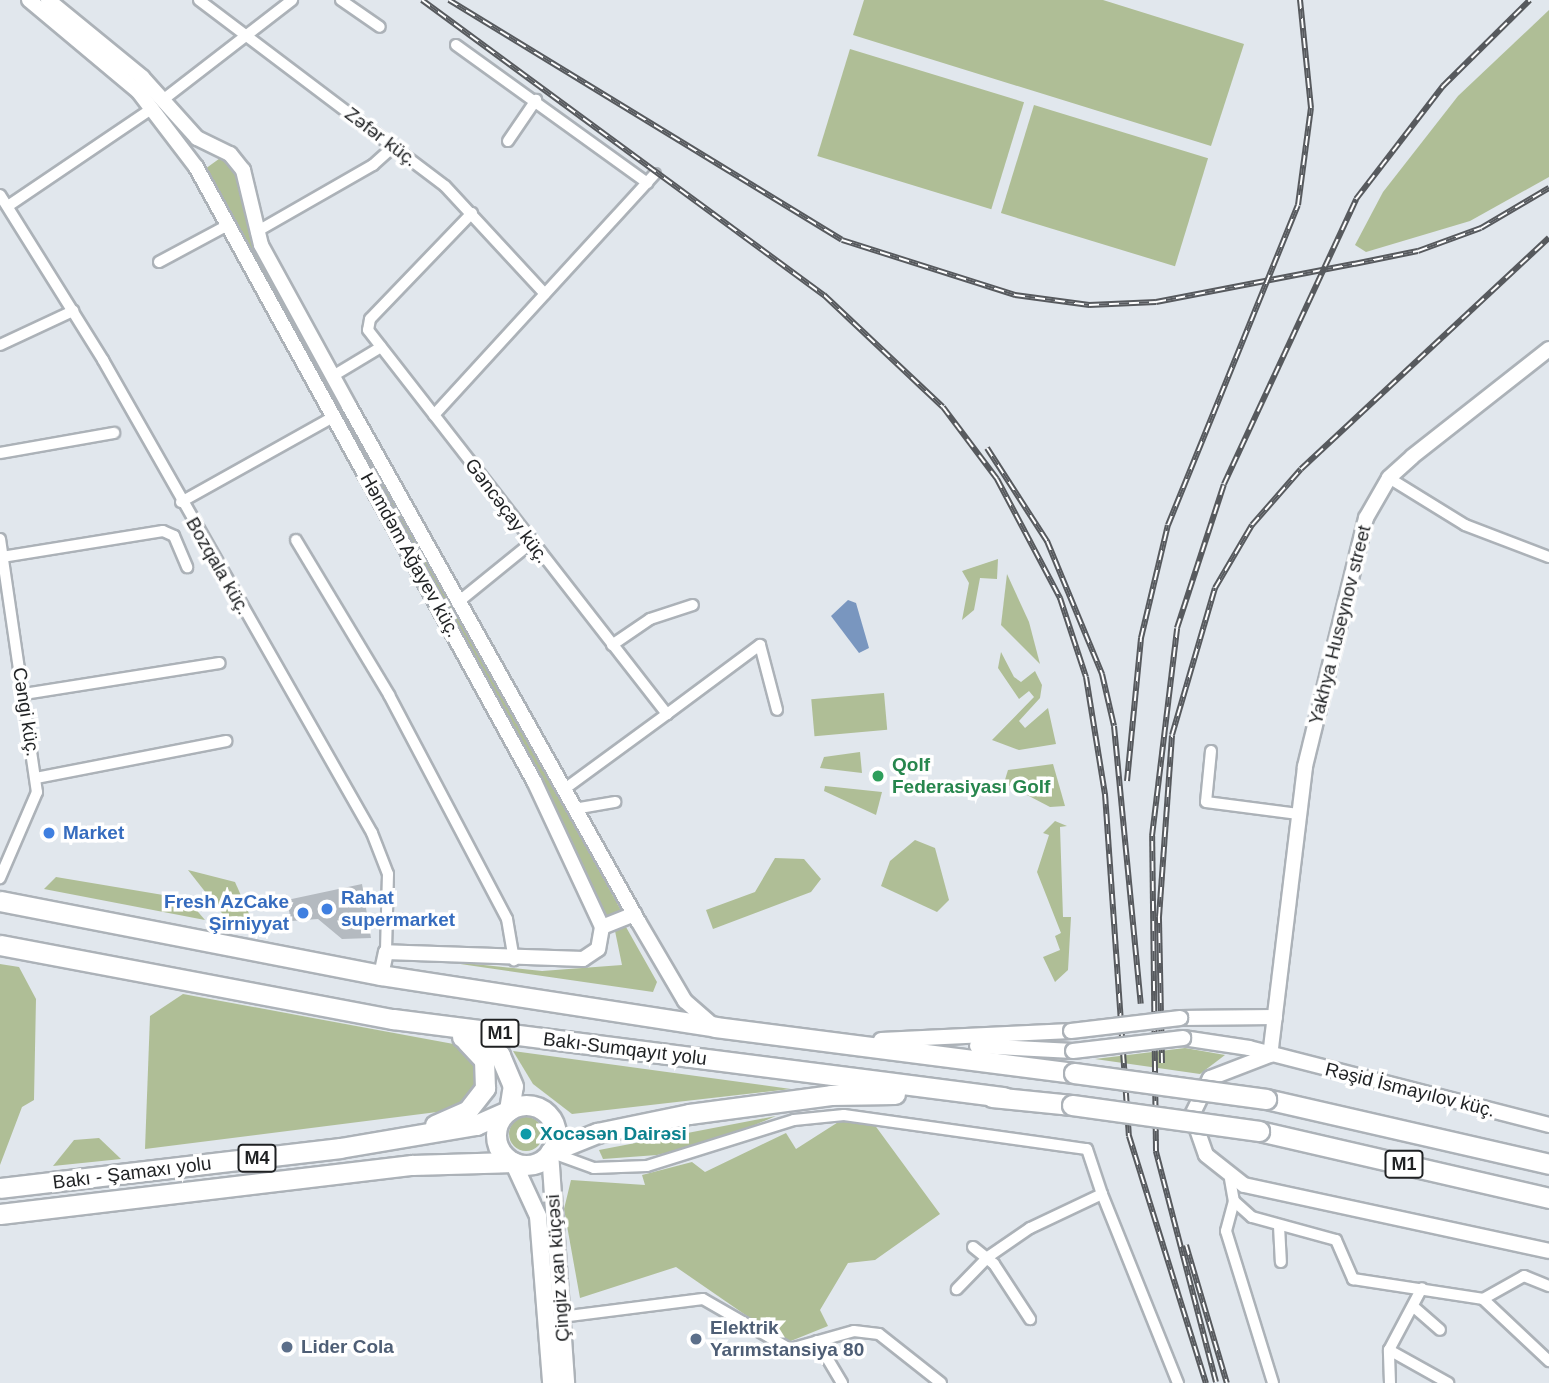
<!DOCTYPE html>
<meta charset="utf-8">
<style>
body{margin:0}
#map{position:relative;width:1549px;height:1383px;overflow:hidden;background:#e1e7ed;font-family:Helvetica,sans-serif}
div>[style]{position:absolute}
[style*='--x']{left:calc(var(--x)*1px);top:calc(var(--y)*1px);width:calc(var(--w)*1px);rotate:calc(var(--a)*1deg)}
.green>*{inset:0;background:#afbe96;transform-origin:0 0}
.round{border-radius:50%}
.water>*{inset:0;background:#7996bf}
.building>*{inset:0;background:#b4bac0}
.roads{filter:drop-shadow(2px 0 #acb2b8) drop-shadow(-2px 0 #acb2b8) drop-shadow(0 2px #acb2b8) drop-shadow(0 -2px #acb2b8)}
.street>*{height:10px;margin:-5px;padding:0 5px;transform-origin:5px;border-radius:5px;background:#fff}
.secondary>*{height:14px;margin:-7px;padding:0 7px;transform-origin:7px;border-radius:7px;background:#fff}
.primary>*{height:16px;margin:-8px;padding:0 8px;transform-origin:8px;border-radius:8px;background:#fff}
.highway>*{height:19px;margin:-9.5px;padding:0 9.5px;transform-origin:9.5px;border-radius:9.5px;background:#fff}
.highway>.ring{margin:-9.5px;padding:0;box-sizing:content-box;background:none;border:19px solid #fff;border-radius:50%}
.rail>*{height:6px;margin-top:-3px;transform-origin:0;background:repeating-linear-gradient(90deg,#fff 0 10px,#575a5e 0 20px);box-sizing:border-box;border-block:2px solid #575a5e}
.bridges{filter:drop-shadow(2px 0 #acb2b8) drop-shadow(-2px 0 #acb2b8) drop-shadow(0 2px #acb2b8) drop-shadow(0 -2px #acb2b8)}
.secondary-bridge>*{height:14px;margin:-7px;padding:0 7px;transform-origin:7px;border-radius:7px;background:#fff}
.highway-bridge>*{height:19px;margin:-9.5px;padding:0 9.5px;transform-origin:9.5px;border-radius:9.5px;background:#fff}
.dots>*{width:19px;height:19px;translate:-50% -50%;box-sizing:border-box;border:4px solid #fff;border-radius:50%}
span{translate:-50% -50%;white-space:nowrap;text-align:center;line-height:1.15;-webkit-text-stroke:7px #fff;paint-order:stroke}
.shield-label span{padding:2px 5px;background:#fff;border:2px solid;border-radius:5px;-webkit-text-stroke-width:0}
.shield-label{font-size:18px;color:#1f2123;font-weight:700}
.street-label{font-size:19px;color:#1f2123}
.leisure-label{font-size:19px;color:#27864d;font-weight:700}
.left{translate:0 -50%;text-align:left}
.shop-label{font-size:19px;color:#366cbe;font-weight:700}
.right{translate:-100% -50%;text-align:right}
.culture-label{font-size:19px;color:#0d838f;font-weight:700}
.service-label{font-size:19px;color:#4e5e75;font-weight:700}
</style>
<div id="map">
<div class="green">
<i style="clip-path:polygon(864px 0,1103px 0,1244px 44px,1211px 146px,853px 35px)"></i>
<i style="clip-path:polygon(1549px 10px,1549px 177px,1470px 221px,1366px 252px,1355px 245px,1383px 192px,1458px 96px)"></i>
<i style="left:850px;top:49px;width:182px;height:112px;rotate:17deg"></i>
<i style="left:1034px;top:105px;width:182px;height:113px;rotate:17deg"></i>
<i style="clip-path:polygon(223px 156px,245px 191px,247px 224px,258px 251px,623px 914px,607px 920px,555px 809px,205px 169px)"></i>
<i style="clip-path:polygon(998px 559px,997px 579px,980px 578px,974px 610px,962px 620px,969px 583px,962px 571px)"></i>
<i style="clip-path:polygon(1007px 574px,1029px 622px,1040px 664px,1001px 625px)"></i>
<i style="clip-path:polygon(1001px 652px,1014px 677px,1021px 682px,1035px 671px,1042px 685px,1040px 698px,1019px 721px,1025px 728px,1048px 708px,1056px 744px,1019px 750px,992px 740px,1034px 697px,1029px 691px,1019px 699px,998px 668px)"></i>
<i style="left:884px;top:693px;width:37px;height:73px;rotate:85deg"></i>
<i style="clip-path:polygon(860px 752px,862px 773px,820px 768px,824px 757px)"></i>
<i style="clip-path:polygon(1053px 764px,1065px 806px,1050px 807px,1004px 783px,1008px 770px)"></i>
<i style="clip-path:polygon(825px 786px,882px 792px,876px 815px,824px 791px)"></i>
<i style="clip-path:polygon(1055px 821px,1067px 826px,1060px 827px,1063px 917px,1071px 917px,1068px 970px,1055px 982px,1043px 957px,1060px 950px,1055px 936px,1061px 933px,1037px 872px,1049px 835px,1043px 833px)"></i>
<i style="clip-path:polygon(915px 840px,935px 848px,949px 900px,937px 912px,881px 886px,890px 861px)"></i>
<i style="clip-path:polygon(775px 858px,804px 859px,821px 879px,811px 892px,713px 929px,706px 910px,755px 892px)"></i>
<i style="clip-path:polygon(188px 870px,235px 882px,251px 918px,236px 931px)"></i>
<i style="clip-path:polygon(56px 877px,187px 899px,205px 920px,44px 889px)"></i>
<i style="clip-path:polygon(626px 927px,657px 982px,653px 992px,426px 959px,542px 971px,622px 965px,615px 931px)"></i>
<i style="clip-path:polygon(0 964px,19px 967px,36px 999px,34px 1100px,22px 1107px,0 1165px)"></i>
<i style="clip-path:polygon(183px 994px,459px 1045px,471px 1052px,480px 1079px,462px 1105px,445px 1111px,145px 1149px,150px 1016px)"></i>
<i style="clip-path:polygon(1185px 1048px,1225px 1055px,1200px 1074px,1095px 1059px)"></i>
<i style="clip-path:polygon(513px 1051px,791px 1089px,572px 1114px,533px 1084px)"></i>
<i style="clip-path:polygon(776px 1116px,715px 1142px,657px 1155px,603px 1159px,599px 1150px)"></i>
<i class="round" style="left:509px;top:1117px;width:34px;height:34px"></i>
<i style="clip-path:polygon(843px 1119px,874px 1124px,940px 1214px,875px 1260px,848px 1263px,820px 1310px,828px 1326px,786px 1343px,676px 1267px,580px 1298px,564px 1209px,571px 1180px,645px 1185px,642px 1175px,692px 1162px,705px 1172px,786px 1133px,796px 1149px)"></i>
<i style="clip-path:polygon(99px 1138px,121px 1159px,53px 1166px,74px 1140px)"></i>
</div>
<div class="water">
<i style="clip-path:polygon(848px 600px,856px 603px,869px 648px,859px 653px,831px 616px)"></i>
</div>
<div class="building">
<i style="clip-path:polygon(362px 884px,371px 938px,342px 939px,318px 919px,291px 921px,287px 900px)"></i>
</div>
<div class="roads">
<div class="street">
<i style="--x:199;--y:0;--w:308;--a:37.1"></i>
<i style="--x:445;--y:186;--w:147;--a:47.2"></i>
<i style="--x:341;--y:0;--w:47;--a:34.7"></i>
<i style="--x:456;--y:45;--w:236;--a:35.8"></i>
<i style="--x:164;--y:99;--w:162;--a:-37.7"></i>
<i style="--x:508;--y:141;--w:50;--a:-55.7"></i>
<i style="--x:0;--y:195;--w:195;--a:58"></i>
<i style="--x:103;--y:360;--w:544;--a:60.37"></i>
<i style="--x:372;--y:833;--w:44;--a:68.7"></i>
<i style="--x:388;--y:874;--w:78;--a:91.5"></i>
<i style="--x:8;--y:206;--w:175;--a:-34.1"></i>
<i style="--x:472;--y:213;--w:147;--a:133.9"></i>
<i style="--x:370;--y:319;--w:11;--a:100"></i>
<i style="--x:368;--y:330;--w:487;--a:52.1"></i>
<i style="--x:667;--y:714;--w:129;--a:143.8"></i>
<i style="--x:256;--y:232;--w:135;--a:-29.8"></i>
<i style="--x:373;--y:165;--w:25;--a:-42"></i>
<i style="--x:159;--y:262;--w:78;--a:-28.2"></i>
<i style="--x:0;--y:345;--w:81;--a:-25"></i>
<i style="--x:333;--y:376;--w:56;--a:-31.1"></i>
<i style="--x:434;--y:415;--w:327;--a:-47.5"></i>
<i style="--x:0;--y:453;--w:116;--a:-10"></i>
<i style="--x:1389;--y:478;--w:89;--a:31.7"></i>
<i style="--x:1465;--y:525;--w:90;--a:20.9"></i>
<i style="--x:181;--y:502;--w:174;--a:-29.2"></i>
<i style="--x:0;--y:539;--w:256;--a:81.7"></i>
<i style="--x:37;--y:792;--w:94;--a:113.3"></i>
<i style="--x:296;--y:540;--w:181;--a:59"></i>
<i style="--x:389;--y:695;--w:253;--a:62.2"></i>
<i style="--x:507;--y:919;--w:42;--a:80.3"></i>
<i style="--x:2;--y:557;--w:163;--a:-9.2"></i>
<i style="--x:163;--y:531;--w:12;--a:24"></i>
<i style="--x:174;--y:536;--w:34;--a:67"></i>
<i style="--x:457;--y:603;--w:95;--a:-39"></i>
<i style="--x:612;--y:645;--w:46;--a:-34.4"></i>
<i style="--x:650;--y:619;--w:45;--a:-18"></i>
<i style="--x:24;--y:694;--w:198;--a:-9"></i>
<i style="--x:667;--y:714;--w:116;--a:-36.6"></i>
<i style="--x:760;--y:645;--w:67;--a:75.3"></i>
<i style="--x:1211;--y:751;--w:51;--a:95.6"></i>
<i style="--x:1206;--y:802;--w:93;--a:7.4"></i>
<i style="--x:36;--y:778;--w:194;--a:-11"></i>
<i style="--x:574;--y:809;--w:42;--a:-9.7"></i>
<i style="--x:550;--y:1152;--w:47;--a:20"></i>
<i style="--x:594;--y:1168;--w:53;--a:-2.2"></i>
<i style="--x:647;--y:1166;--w:154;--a:-17.4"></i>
<i style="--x:794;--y:1120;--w:50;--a:-5.7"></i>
<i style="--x:844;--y:1115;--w:245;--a:8"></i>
<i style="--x:1087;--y:1149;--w:47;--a:71.6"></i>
<i style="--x:1102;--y:1194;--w:80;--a:154.7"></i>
<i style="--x:1030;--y:1228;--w:51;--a:145.4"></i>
<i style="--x:988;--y:1257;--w:45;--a:134.1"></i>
<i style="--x:1230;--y:1179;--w:22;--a:80"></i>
<i style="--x:1234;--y:1201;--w:24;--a:42"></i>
<i style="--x:1252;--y:1217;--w:87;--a:15.3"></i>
<i style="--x:1336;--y:1240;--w:43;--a:66.4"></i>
<i style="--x:1353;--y:1279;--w:132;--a:8.7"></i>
<i style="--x:1483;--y:1299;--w:47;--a:-29.3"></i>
<i style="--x:1524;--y:1276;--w:27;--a:22"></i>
<i style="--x:1102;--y:1194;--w:204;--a:68.1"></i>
<i style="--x:1234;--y:1201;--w:31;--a:105"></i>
<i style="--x:1226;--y:1231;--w:159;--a:72.8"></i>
<i style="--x:1279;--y:1226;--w:36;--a:87"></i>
<i style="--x:973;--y:1247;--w:27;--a:39"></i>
<i style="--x:994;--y:1264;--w:66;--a:56.8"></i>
<i style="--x:1483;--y:1299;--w:91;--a:43.2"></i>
<i style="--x:1415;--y:1308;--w:33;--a:41"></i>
<i style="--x:561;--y:1317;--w:143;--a:-7.2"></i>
<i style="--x:703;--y:1299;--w:100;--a:29.9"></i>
<i style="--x:790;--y:1349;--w:66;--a:-15.7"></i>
<i style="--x:854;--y:1331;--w:25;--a:7"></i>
<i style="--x:879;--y:1334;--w:79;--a:38.3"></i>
<i style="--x:817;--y:1341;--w:49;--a:59.2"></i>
<i style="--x:1389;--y:1350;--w:68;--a:29.2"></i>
<i style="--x:1390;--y:1383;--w:33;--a:-92"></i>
<i style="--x:1389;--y:1350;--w:70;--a:-62"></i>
</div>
<div class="secondary">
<i style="--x:29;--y:0;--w:142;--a:39.9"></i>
<i style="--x:138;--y:91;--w:96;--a:52.7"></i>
<i style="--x:196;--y:167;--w:701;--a:61.17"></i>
<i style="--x:534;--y:781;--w:161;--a:65"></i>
<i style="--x:602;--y:927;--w:22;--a:100"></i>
<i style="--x:598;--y:949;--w:18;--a:146"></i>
<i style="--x:583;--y:959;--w:197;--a:-178"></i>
<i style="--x:386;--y:952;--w:24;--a:102"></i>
<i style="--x:48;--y:0;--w:122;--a:39.3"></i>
<i style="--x:142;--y:77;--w:82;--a:48"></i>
<i style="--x:197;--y:138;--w:37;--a:26"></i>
<i style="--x:230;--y:154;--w:21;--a:51"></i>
<i style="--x:243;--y:170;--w:77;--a:76.5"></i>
<i style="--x:261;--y:245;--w:183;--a:61.3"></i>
<i style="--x:349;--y:406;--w:591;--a:60.7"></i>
<i style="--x:638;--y:921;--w:93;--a:59.6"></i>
<i style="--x:685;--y:1001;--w:38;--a:41"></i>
<i style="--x:1549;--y:349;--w:174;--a:141.8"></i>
<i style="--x:1412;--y:457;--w:31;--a:138"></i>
<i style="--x:1389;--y:478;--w:46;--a:119.9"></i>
<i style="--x:1366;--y:518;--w:256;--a:103.8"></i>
<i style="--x:1305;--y:767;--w:290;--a:96.9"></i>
<i style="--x:1270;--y:1055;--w:64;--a:159"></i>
<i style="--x:1210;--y:1078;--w:41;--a:115.9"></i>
<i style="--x:1192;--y:1115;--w:42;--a:70.7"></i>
<i style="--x:1206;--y:1155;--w:48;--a:38.3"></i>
<i style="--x:1244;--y:1185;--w:312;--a:12.2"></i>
<i style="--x:602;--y:927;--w:35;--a:-22"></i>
<i style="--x:1180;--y:1018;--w:95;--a:-0.6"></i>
<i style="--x:1183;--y:1038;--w:67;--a:8.6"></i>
<i style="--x:1249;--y:1048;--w:310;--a:14.4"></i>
<i style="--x:881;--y:1040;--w:190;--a:-2.7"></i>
<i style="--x:977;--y:1046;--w:96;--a:3"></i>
</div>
<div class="primary">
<i style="--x:550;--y:1152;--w:232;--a:86"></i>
<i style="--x:513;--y:1162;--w:60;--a:65.2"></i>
<i style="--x:538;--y:1216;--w:168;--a:85.5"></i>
</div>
<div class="highway">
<i style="--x:0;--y:901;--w:388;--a:11"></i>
<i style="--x:381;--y:975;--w:338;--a:8.8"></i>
<i style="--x:715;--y:1027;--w:362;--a:7.3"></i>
<i style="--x:0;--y:945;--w:400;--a:10.7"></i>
<i style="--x:393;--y:1019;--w:616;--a:7.28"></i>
<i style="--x:992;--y:1097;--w:80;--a:5.7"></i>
<i style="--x:1266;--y:1099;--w:290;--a:12.9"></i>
<i class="ring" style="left:496px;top:1105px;width:41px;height:41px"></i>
<i style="--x:435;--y:1125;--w:36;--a:-24"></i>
<i style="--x:468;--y:1110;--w:28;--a:-52"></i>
<i style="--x:485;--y:1088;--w:28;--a:-92"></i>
<i style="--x:484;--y:1060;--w:26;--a:-133"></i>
<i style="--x:1259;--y:1131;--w:298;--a:13"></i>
<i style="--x:550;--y:1152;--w:51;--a:-22"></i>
<i style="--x:597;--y:1133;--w:94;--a:-11.7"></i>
<i style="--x:689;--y:1114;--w:143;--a:-7.6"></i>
<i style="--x:831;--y:1095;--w:64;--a:-0.9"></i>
<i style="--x:0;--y:1188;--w:342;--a:-6.7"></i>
<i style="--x:340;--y:1148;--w:138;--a:-9.6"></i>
<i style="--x:476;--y:1125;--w:36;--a:-24"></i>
<i style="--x:509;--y:1110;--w:24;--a:-81"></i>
<i style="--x:513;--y:1086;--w:34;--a:-113"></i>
<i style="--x:500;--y:1055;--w:42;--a:-154.7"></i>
<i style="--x:0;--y:1214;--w:415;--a:-6.8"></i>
<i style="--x:412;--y:1165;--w:101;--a:-1.7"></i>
</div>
</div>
<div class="rail">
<i style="--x:422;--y:0;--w:499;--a:36.3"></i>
<i style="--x:824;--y:295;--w:163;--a:43.3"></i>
<i style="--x:943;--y:407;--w:90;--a:53.1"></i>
<i style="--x:997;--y:479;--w:135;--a:62.1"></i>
<i style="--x:1060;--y:598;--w:83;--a:71.8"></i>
<i style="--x:1086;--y:677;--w:119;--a:80.8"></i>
<i style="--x:1105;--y:794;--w:343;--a:86"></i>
<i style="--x:1129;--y:1136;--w:259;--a:72.7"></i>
<i style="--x:449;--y:0;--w:460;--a:31.4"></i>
<i style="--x:842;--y:240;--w:182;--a:17.6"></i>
<i style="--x:1015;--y:295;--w:75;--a:7.7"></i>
<i style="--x:1089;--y:305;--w:67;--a:-2.6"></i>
<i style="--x:1156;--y:302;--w:202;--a:-10.9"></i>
<i style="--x:1354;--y:264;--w:65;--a:-11.5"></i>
<i style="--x:1418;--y:251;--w:67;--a:-20.1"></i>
<i style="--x:1481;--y:228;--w:79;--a:-30.5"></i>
<i style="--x:987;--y:448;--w:111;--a:57.2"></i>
<i style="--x:1047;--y:541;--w:144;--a:67.5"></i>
<i style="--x:1102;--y:674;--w:53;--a:77"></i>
<i style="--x:1114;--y:726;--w:279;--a:84.5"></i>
<i style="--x:1127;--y:781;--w:144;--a:-84.4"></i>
<i style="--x:1141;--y:638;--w:116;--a:-76.6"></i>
<i style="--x:1168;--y:525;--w:345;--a:-67.9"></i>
<i style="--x:1298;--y:205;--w:98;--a:-82.4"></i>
<i style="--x:1311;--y:108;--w:109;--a:-95.8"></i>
<i style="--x:1162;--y:1063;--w:146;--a:-91.2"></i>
<i style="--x:1159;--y:917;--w:182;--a:-85.9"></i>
<i style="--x:1172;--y:735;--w:153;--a:-73.7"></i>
<i style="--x:1215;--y:588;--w:73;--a:-59.6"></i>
<i style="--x:1252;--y:525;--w:74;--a:-48.8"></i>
<i style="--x:1301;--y:469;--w:339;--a:-43"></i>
<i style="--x:1186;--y:1245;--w:144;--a:73.5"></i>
<i style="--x:1216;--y:1382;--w:239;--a:-104.6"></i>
<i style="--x:1156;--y:1151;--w:315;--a:-90.7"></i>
<i style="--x:1152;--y:836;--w:209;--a:-83.1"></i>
<i style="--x:1177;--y:628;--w:151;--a:-71.9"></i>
<i style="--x:1224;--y:484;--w:314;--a:-65.1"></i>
<i style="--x:1356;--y:199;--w:143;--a:-52.4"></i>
<i style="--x:1443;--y:86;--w:122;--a:-44.7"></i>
</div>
<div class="bridges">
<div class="secondary-bridge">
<i style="--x:1071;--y:1031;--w:110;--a:-6.8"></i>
<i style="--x:1073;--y:1051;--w:111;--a:-6.7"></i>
</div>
<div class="highway-bridge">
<i style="--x:1074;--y:1073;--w:194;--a:7.7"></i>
<i style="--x:1072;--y:1105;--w:189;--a:7.9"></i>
</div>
</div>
<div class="dots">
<i style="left:878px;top:776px;background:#2e9e5b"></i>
<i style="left:49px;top:833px;background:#3f7fe0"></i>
<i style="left:327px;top:909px;background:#3f7fe0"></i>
<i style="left:303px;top:913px;background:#3f7fe0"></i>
<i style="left:526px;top:1134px;background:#0f9aa8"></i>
<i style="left:696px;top:1339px;background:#5c6f8a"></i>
<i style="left:287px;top:1347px;background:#5c6f8a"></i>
</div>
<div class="shield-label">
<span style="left:500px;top:1033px">M1</span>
<span style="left:257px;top:1158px">M4</span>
<span style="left:1404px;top:1164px">M1</span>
</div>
<div class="street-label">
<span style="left:381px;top:137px;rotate:37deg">Zəfər küç.</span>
<span style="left:507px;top:511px;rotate:53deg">Gəncəçay küç.</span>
<span style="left:410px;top:555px;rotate:61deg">Həmdəm Ağayev küç.</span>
<span style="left:218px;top:566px;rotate:60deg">Bozqala küç.</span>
<span style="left:1340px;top:625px;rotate:-76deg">Yakhya Huseynov street</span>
<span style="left:26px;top:712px;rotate:81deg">Cəngi küç.</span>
<span style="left:625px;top:1049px;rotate:7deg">Bakı-Sumqayıt yolu</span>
<span style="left:1410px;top:1090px;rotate:14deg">Rəşid İsmayılov küç.</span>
<span style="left:132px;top:1173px;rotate:-7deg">Bakı - Şamaxı yolu</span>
<span style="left:558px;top:1268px;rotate:-94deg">Çingiz xan küçəsi</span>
</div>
<div class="leisure-label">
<span class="left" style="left:892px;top:776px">Qolf<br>Federasiyası Golf</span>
</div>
<div class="shop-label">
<span class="left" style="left:63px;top:833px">Market</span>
<span class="left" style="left:341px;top:909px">Rahat<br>supermarket</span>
<span class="right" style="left:289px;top:913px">Fresh AzCake<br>Şirniyyat</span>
</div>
<div class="culture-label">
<span class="left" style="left:540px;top:1134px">Xocəsən Dairəsi</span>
</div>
<div class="service-label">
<span class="left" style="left:710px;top:1339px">Elektrik<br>Yarımstansiya 80</span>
<span class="left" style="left:301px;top:1347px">Lider Cola</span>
</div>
</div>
